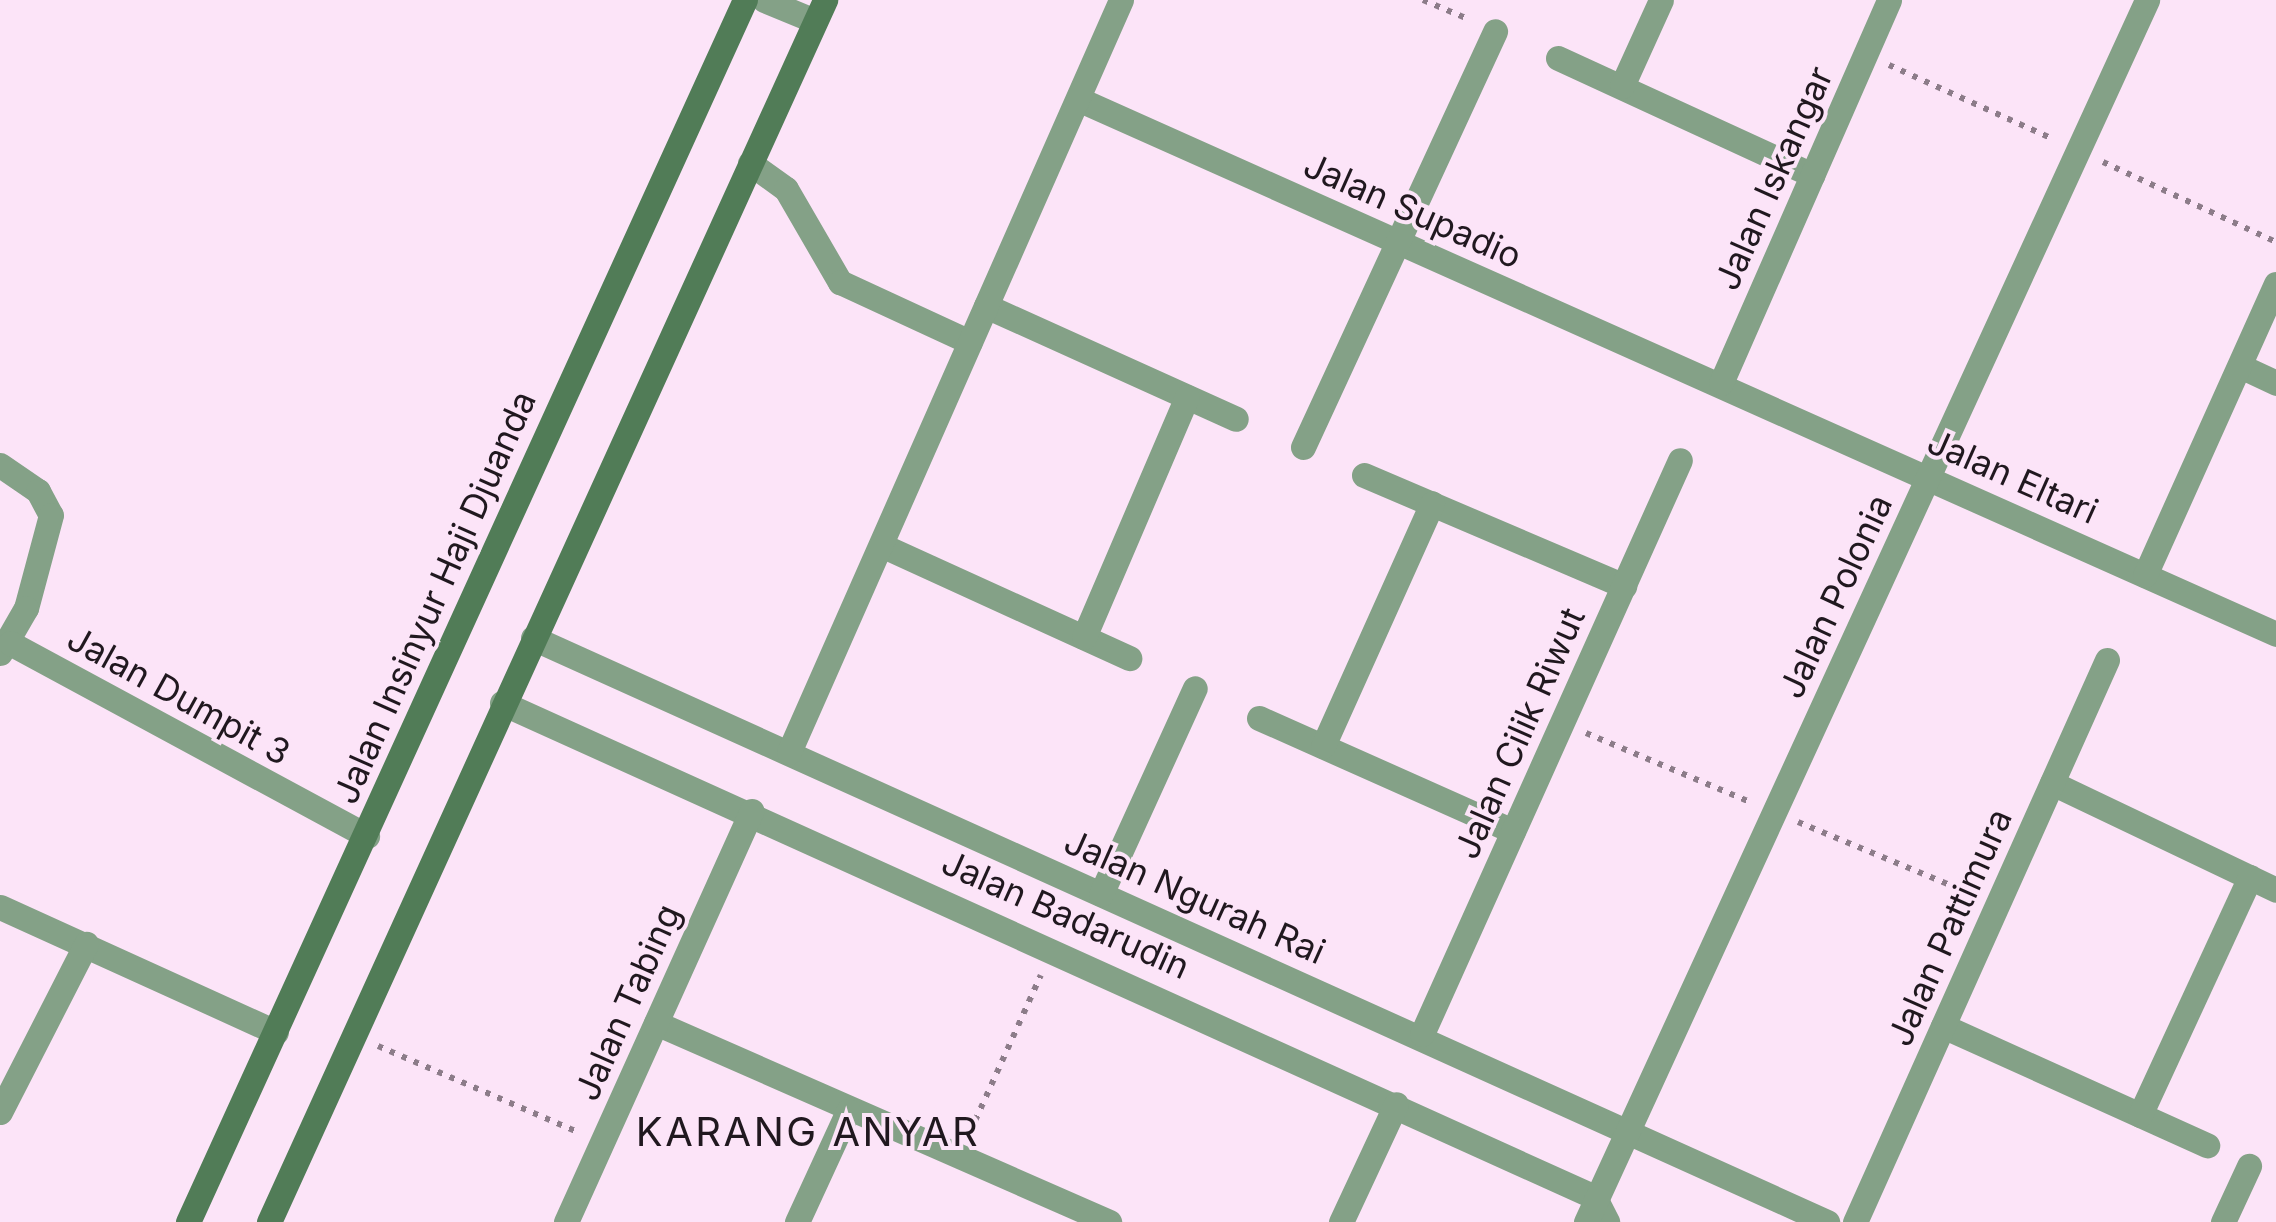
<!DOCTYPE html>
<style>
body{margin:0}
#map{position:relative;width:2276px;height:1222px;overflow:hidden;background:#fce4f8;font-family:Inter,sans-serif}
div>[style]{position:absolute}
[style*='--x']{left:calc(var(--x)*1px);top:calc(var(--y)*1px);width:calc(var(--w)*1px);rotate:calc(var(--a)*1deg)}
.path>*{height:6px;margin-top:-3px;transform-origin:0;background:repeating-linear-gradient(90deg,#8c7c89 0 5px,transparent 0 13px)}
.lane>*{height:22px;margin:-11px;padding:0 11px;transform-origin:11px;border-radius:11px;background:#84a187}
.street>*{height:25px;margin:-12.5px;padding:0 12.5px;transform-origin:12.5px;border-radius:12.5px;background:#84a187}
.secondary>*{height:25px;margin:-12.5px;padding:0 12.5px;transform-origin:12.5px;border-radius:12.5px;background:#517c57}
span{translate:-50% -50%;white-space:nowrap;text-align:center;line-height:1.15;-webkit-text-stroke:8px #fce4f8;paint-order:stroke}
.street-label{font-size:35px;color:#20181f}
.quarter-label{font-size:40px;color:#20181f;letter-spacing:2.5px}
</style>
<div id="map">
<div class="path">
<i style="--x:1423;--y:0;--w:49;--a:22.9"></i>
<i style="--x:1889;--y:65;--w:178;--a:24.3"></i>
<i style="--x:2103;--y:162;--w:191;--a:24.8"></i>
<i style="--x:1586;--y:733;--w:178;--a:22.8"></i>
<i style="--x:1798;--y:822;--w:188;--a:22.5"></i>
<i style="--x:378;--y:1046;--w:218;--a:23.3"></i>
<i style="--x:970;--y:1132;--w:172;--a:-65.7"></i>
</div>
<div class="lane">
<i style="--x:1597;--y:1198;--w:27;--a:63"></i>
</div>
<div class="street">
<i style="--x:764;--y:0;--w:55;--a:22.4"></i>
<i style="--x:1558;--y:58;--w:280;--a:24.7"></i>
<i style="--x:1622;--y:86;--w:94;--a:-65.6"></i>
<i style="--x:1078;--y:99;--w:1312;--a:24.06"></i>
<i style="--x:750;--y:163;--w:44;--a:35.8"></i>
<i style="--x:786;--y:189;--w:108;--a:59.9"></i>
<i style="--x:840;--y:282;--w:143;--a:24.8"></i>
<i style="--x:986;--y:306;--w:274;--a:24.3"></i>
<i style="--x:2240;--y:366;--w:40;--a:25"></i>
<i style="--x:1721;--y:383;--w:418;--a:-66.3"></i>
<i style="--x:1303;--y:447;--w:458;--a:-65.2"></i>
<i style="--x:0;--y:465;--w:46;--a:34.4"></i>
<i style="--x:38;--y:491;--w:27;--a:62"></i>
<i style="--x:51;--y:515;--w:96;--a:105"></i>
<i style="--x:26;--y:608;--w:52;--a:120"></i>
<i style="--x:1364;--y:475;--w:283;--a:23.1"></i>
<i style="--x:881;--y:545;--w:273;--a:24.5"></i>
<i style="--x:2145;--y:575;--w:319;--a:-65.8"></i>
<i style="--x:1084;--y:637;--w:261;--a:-66.8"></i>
<i style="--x:533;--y:638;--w:1420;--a:24.29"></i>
<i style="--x:10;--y:643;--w:406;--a:28.4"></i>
<i style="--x:502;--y:703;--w:1202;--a:24.33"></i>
<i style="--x:1259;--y:718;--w:278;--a:24"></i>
<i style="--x:1323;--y:746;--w:266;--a:-65.8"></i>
<i style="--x:789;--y:752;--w:822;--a:-66.18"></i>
<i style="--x:2052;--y:783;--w:248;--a:25.5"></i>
<i style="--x:1101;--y:894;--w:226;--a:-65.5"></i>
<i style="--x:0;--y:907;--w:303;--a:24.4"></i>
<i style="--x:656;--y:1023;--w:495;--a:23.7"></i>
<i style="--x:1943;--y:1026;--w:290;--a:24.3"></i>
<i style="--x:1422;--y:1034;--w:629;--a:-65.8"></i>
<i style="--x:0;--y:1112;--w:189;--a:-62.9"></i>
<i style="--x:2140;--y:1115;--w:262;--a:-65.2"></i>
<i style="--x:566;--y:1222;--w:451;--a:-65.7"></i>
<i style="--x:797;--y:1222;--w:122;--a:-65.3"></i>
<i style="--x:1341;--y:1222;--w:130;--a:-65"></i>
<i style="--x:1586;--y:1222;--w:1345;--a:-65.34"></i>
<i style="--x:1855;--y:1222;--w:616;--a:-65.85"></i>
<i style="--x:2223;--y:1222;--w:62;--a:-65.1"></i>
</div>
<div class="secondary">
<i style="--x:188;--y:1222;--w:1343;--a:-65.5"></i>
<i style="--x:269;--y:1222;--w:1343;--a:-65.53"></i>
</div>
<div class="street-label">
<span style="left:1773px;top:178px;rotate:-66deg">Jalan Iskangar</span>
<span style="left:1413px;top:210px;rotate:24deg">Jalan Supadio</span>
<span style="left:2013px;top:476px;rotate:24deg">Jalan Eltari</span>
<span style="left:1835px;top:596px;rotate:-65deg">Jalan Polonia</span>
<span style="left:434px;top:597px;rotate:-66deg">Jalan Insinyur Haji Djuanda</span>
<span style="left:179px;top:695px;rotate:29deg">Jalan Dumpit 3</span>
<span style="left:1519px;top:733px;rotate:-66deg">Jalan Cilik Riwut</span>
<span style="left:1195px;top:896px;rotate:24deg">Jalan Ngurah Rai</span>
<span style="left:1066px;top:914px;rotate:24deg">Jalan Badarudin</span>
<span style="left:1949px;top:927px;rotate:-66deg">Jalan Pattimura</span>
<span style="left:627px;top:1002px;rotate:-66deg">Jalan Tabing</span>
</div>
<div class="quarter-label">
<span style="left:808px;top:1132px">KARANG ANYAR</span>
</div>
</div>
